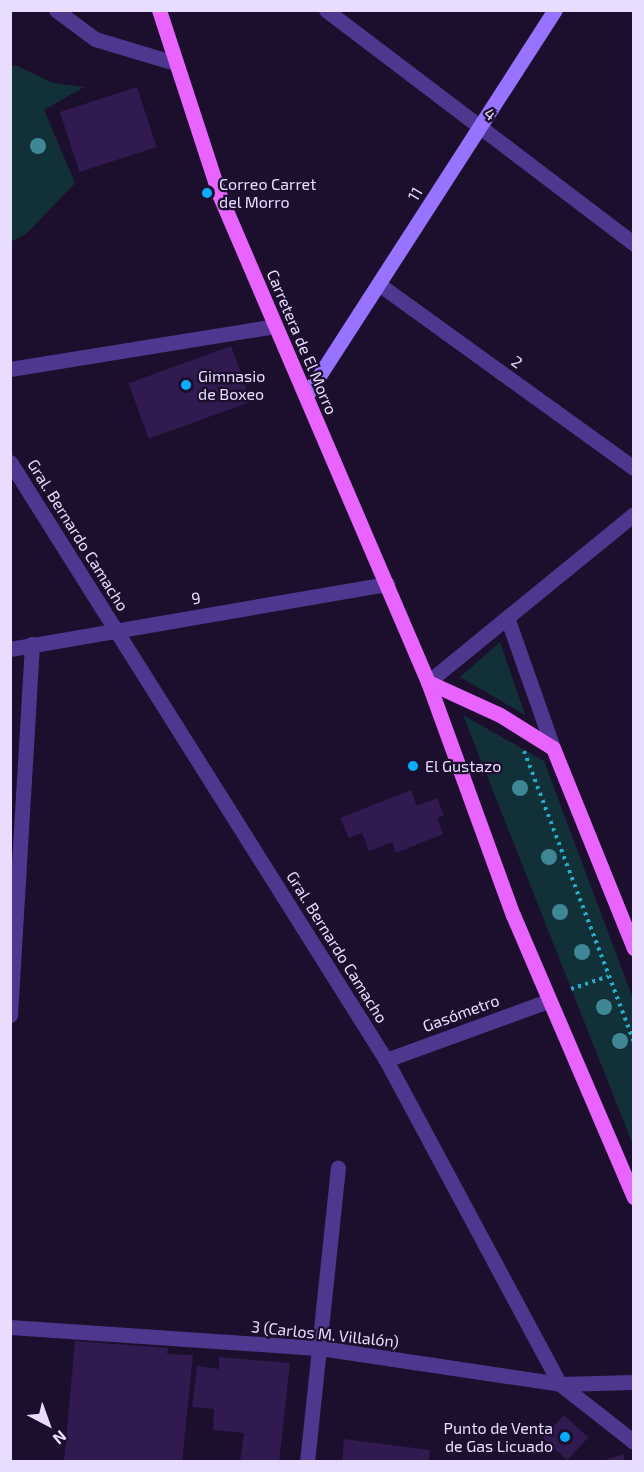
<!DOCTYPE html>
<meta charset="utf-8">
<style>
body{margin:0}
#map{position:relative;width:644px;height:1472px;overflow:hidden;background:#1c0f2d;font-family:"Exo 2",sans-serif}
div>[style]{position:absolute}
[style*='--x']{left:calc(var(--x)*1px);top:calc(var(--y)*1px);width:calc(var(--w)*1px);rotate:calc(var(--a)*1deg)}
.green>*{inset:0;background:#123038}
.building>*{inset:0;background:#311a50;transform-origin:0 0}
.path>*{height:4px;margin-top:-2px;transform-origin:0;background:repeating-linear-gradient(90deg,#26acc9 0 3px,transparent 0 7.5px)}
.minor>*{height:15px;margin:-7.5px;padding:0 7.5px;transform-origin:7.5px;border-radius:7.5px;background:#4f3790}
.tertiary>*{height:15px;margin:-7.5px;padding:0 7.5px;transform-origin:7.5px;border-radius:7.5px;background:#4f3790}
.secondary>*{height:15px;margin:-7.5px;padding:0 7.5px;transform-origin:7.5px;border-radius:7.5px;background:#9773ff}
.primary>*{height:15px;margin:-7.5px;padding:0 7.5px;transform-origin:7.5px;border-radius:7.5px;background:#e963ff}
.trees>*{width:16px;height:16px;margin:-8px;border-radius:50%;background:#3f8794}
.dots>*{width:16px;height:16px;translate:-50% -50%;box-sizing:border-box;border:3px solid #1c0f2d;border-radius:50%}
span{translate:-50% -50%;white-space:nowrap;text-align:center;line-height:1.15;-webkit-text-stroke:4.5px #1c0f2d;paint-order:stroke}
.street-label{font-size:16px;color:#e8dcff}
.poi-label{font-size:16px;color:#e8dcff}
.left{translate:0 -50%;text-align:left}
.right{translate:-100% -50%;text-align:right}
.frame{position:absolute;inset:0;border:12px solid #e8dcff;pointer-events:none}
.north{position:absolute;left:18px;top:1394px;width:60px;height:60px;-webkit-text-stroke:4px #1c0f2d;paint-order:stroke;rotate:139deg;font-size:16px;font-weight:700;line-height:24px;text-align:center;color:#e8dcff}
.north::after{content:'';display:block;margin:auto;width:21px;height:27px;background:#e8dcff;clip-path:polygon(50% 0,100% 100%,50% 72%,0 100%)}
</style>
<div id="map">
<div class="green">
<i style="clip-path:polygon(15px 65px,53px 83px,84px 87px,44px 110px,75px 183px,27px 233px,11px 242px,10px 68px)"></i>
<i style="clip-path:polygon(500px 642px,525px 715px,460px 677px)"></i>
<i style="clip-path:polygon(463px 715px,544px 761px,633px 999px,633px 1145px)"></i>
</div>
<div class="building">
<i style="left:137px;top:87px;width:63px;height:81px;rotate:72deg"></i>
<i style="left:231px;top:346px;width:59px;height:109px;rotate:70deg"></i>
<i style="clip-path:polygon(411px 790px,417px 806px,437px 798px,444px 815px,437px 818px,443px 834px,396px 853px,392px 842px,369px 851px,362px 833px,349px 838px,340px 818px)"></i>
<i style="clip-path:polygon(75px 1341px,168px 1348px,167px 1354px,193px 1355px,182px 1462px,64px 1462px)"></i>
<i style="clip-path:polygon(219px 1357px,290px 1363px,279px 1462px,240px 1462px,244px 1433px,213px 1430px,214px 1409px,192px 1407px,197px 1366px,219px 1369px)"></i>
<i style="left:564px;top:1415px;width:33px;height:31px;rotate:43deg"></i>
<i style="clip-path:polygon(344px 1439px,430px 1450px,428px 1462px,342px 1462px)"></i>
<i style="clip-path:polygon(624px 1454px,624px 1462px,601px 1462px,601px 1461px)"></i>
</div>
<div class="path">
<i style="--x:524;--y:751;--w:311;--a:69.3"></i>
<i style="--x:571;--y:989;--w:39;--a:-19"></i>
</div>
<div class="minor">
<i style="--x:56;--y:10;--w:49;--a:36.6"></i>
<i style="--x:95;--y:39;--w:84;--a:16.7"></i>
<i style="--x:326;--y:10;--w:387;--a:37.2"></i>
<i style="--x:380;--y:285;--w:313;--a:35.8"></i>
<i style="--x:10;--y:369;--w:268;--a:-9.2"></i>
<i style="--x:10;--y:462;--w:706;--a:57.84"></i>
<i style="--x:386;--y:1060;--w:368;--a:61.8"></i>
<i style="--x:560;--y:1384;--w:94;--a:38.1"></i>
<i style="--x:508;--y:620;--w:136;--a:70.6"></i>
<i style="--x:428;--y:682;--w:266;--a:-39.2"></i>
<i style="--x:10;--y:1015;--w:372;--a:-86.6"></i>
<i style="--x:386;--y:1060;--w:172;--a:-20"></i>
<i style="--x:10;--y:1327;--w:311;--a:3.9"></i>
<i style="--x:320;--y:1348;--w:243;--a:8.5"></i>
<i style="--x:560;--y:1384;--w:74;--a:-1.5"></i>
<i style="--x:307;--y:1462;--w:296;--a:-84"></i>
</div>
<div class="tertiary">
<i style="--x:10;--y:649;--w:383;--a:-9.8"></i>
</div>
<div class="secondary">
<i style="--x:306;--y:396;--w:459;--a:-57.2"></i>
</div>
<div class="primary">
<i style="--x:159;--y:10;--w:194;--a:71.9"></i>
<i style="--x:219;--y:194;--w:531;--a:66.82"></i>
<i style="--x:428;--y:682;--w:248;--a:70"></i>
<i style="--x:513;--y:915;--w:307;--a:66.8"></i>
<i style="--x:428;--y:682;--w:79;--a:24.6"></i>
<i style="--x:500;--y:715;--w:62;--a:31.9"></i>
<i style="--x:553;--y:748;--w:216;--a:68"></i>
</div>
<div class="trees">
<i style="left:38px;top:146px"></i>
<i style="left:520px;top:788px"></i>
<i style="left:549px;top:857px"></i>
<i style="left:560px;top:912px"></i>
<i style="left:582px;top:952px"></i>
<i style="left:604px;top:1007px"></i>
<i style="left:620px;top:1041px"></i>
</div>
<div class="dots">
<i style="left:207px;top:193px;background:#08acff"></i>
<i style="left:186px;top:385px;background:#08acff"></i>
<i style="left:413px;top:766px;background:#08acff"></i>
<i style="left:565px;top:1437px;background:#08acff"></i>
</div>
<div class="street-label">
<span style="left:490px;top:114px;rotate:37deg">4</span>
<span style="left:415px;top:194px;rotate:-59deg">11</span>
<span style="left:302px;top:342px;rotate:67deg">Carretera de El Morro</span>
<span style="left:517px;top:362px;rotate:36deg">2</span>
<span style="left:78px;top:535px;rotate:58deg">Gral. Bernardo Camacho</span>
<span style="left:196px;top:598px;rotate:-10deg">9</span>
<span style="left:337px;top:947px;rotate:58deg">Gral. Bernardo Camacho</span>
<span style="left:461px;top:1013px;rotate:-20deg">Gasómetro</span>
<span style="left:325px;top:1334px;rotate:6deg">3 (Carlos M. Villalón)</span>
</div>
<div class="poi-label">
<span class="left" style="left:219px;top:193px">Correo Carret<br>del Morro</span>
<span class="left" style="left:198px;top:385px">Gimnasio<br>de Boxeo</span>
<span class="left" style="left:425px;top:766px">El Gustazo</span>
<span class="right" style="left:553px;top:1437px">Punto de Venta<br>de Gas Licuado</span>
</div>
<div class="frame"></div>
<div class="north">N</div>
</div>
